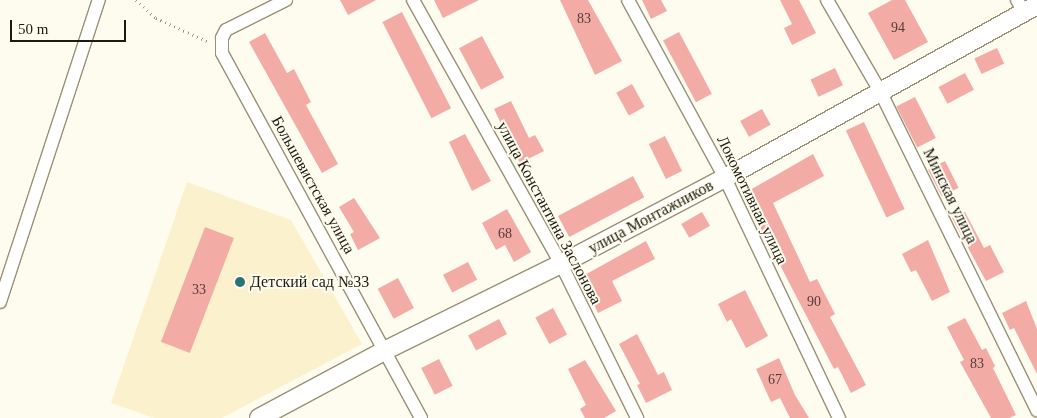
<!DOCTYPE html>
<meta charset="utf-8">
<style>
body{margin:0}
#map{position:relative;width:1037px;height:418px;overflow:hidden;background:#fefbef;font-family:Georgia,serif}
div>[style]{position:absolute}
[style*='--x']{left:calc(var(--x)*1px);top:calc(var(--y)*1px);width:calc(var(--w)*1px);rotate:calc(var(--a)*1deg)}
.built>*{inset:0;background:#fbf2cd}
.building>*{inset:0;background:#f3aba6;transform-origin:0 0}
.path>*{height:2.5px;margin-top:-1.25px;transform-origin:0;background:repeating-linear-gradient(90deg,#979488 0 1px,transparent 0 5px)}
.roads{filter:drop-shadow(1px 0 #989176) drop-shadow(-1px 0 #989176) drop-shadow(0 1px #989176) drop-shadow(0 -1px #989176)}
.street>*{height:12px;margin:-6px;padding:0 6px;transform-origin:6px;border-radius:6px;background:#fff}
.secondary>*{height:18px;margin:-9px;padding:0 9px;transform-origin:9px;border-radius:9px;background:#fff}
.dots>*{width:14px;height:14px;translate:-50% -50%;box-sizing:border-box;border:2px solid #fefbef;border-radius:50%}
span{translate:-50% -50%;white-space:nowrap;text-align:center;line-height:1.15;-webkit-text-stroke:4px #fefbef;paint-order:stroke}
.number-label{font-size:14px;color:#523e36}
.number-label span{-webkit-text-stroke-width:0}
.street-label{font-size:16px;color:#1d1a10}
.poi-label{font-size:16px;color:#1d1a10}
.left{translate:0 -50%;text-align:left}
.scale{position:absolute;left:10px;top:20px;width:116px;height:22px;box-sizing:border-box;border:2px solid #1d1a10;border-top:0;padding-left:6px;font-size:15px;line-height:18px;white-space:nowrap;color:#1d1a10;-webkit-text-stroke:4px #fefbef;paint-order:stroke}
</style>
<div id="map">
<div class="built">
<i style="clip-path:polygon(187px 182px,291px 220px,362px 344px,222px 418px,154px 418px,111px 403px)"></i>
</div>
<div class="building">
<i style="clip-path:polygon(340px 0,376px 0,348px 15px)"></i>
<i style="clip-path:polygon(434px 0,479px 0,443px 18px)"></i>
<i style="clip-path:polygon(560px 0,588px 0,622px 61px,595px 75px)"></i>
<i style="clip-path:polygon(642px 0,661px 0,667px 11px,651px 19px)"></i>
<i style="clip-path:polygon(780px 0,799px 0,816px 33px,792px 45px,784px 28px,792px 24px)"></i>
<i style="clip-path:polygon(892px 0,905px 0,928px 42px,894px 60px,868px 13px)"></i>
<i style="left:402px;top:12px;width:108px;height:22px;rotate:63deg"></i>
<i style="left:679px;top:32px;width:70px;height:18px;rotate:62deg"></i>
<i style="clip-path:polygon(265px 33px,287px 73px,294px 69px,311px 102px,306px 105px,338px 164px,322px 173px,249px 42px)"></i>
<i style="left:482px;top:36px;width:47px;height:26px;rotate:62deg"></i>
<i style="left:997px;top:48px;width:17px;height:25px;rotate:65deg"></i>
<i style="left:835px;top:68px;width:19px;height:27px;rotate:65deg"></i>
<i style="left:965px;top:73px;width:19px;height:30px;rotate:62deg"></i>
<i style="left:632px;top:84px;width:26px;height:18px;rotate:61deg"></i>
<i style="left:915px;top:97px;width:46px;height:21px;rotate:63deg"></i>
<i style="clip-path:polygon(511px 101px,529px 138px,535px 135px,544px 151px,520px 163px,494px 109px)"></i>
<i style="left:762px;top:109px;width:18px;height:25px;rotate:61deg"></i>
<i style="left:864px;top:122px;width:96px;height:20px;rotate:65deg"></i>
<i style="clip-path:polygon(465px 134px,491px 181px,472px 191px,449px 142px)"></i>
<i style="left:665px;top:136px;width:39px;height:18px;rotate:64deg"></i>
<i style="clip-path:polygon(813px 154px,824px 176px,773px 203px,810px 282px,817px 279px,835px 314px,830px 317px,866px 385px,851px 393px,838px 367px,834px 369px,743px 194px)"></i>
<i style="left:945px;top:161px;width:30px;height:19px;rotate:63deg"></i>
<i style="left:633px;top:176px;width:24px;height:85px;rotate:62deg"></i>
<i style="clip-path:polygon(354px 198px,380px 238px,358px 250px,350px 234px,354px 232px,339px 207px)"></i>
<i style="clip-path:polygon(507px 209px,531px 252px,514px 262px,505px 245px,496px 250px,482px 223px)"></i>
<i style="left:702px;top:212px;width:16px;height:24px;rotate:60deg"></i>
<i style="clip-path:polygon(965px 212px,984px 248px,990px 245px,1004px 272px,986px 281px,952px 218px)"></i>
<i style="left:205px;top:227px;width:31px;height:123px;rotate:21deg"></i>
<i style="clip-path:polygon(928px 240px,950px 292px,932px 301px,916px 270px,911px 272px,902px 254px)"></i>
<i style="clip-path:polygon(646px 241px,655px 259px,612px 281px,622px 301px,598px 313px,581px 277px)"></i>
<i style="left:468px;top:262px;width:20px;height:28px;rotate:63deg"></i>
<i style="left:398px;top:278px;width:34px;height:23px;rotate:62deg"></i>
<i style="clip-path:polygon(745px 290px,768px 336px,746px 348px,731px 319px,727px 322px,718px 304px)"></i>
<i style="clip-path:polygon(1026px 301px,1037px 329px,1037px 374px,1014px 328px,1010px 330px,1002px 313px)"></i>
<i style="left:553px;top:308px;width:30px;height:20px;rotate:62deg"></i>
<i style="clip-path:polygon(965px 318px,982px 350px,986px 348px,995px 366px,993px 368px,1016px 415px,1009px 418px,991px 418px,960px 362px,964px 360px,947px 327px)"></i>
<i style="left:499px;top:319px;width:17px;height:35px;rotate:62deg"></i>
<i style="clip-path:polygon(637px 334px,658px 375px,664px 372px,672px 390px,646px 403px,637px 385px,640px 384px,619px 344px)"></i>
<i style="clip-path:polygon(779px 358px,795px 395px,809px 418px,790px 418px,780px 398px,771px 402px,756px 369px)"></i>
<i style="left:439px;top:359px;width:30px;height:20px;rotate:63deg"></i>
<i style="clip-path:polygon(585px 360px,616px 411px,604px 418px,585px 418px,580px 409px,586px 405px,568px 369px)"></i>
</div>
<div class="path">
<i style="--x:136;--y:0;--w:27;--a:42"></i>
<i style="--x:156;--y:18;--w:58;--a:24.4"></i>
</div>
<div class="roads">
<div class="street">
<i style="--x:286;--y:0;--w:67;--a:153.4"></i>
<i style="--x:226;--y:30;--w:9;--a:117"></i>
<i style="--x:222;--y:38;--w:15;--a:90"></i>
<i style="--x:222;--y:53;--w:416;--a:61.4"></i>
<i style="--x:413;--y:0;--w:303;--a:60.7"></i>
<i style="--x:561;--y:264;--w:172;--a:63.7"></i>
<i style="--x:628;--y:0;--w:203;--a:61.4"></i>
<i style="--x:725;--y:178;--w:266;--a:64.6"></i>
<i style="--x:827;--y:0;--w:105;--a:59.8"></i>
<i style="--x:880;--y:91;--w:356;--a:63.8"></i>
<i style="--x:1017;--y:0;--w:14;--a:60"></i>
<i style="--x:0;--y:302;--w:318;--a:-71.9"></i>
</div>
<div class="secondary">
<i style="--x:259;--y:418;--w:144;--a:-28.2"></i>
<i style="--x:386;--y:350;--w:195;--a:-26.2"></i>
<i style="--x:561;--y:264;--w:185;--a:-27.7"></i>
<i style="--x:725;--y:178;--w:357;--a:-29"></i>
</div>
</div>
<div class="dots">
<i style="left:240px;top:282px;background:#2a7478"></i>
</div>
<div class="number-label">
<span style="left:584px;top:19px">83</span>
<span style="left:898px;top:28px">94</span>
<span style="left:505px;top:234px">68</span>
<span style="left:199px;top:290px">33</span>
<span style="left:814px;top:302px">90</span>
<span style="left:977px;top:364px">83</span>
<span style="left:775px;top:380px">67</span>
</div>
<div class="street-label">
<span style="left:313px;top:185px;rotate:61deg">Большевистская улица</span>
<span style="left:950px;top:196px;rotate:64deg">Минская улица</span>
<span style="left:752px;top:200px;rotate:64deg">Локомотивная улица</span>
<span style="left:549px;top:213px;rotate:62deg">улица Константина Заслонова</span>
<span style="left:651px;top:217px;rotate:-28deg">улица Монтажников</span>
</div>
<div class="poi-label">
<span class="left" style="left:250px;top:282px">Детский сад №33</span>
</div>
<div class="scale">50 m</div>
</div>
